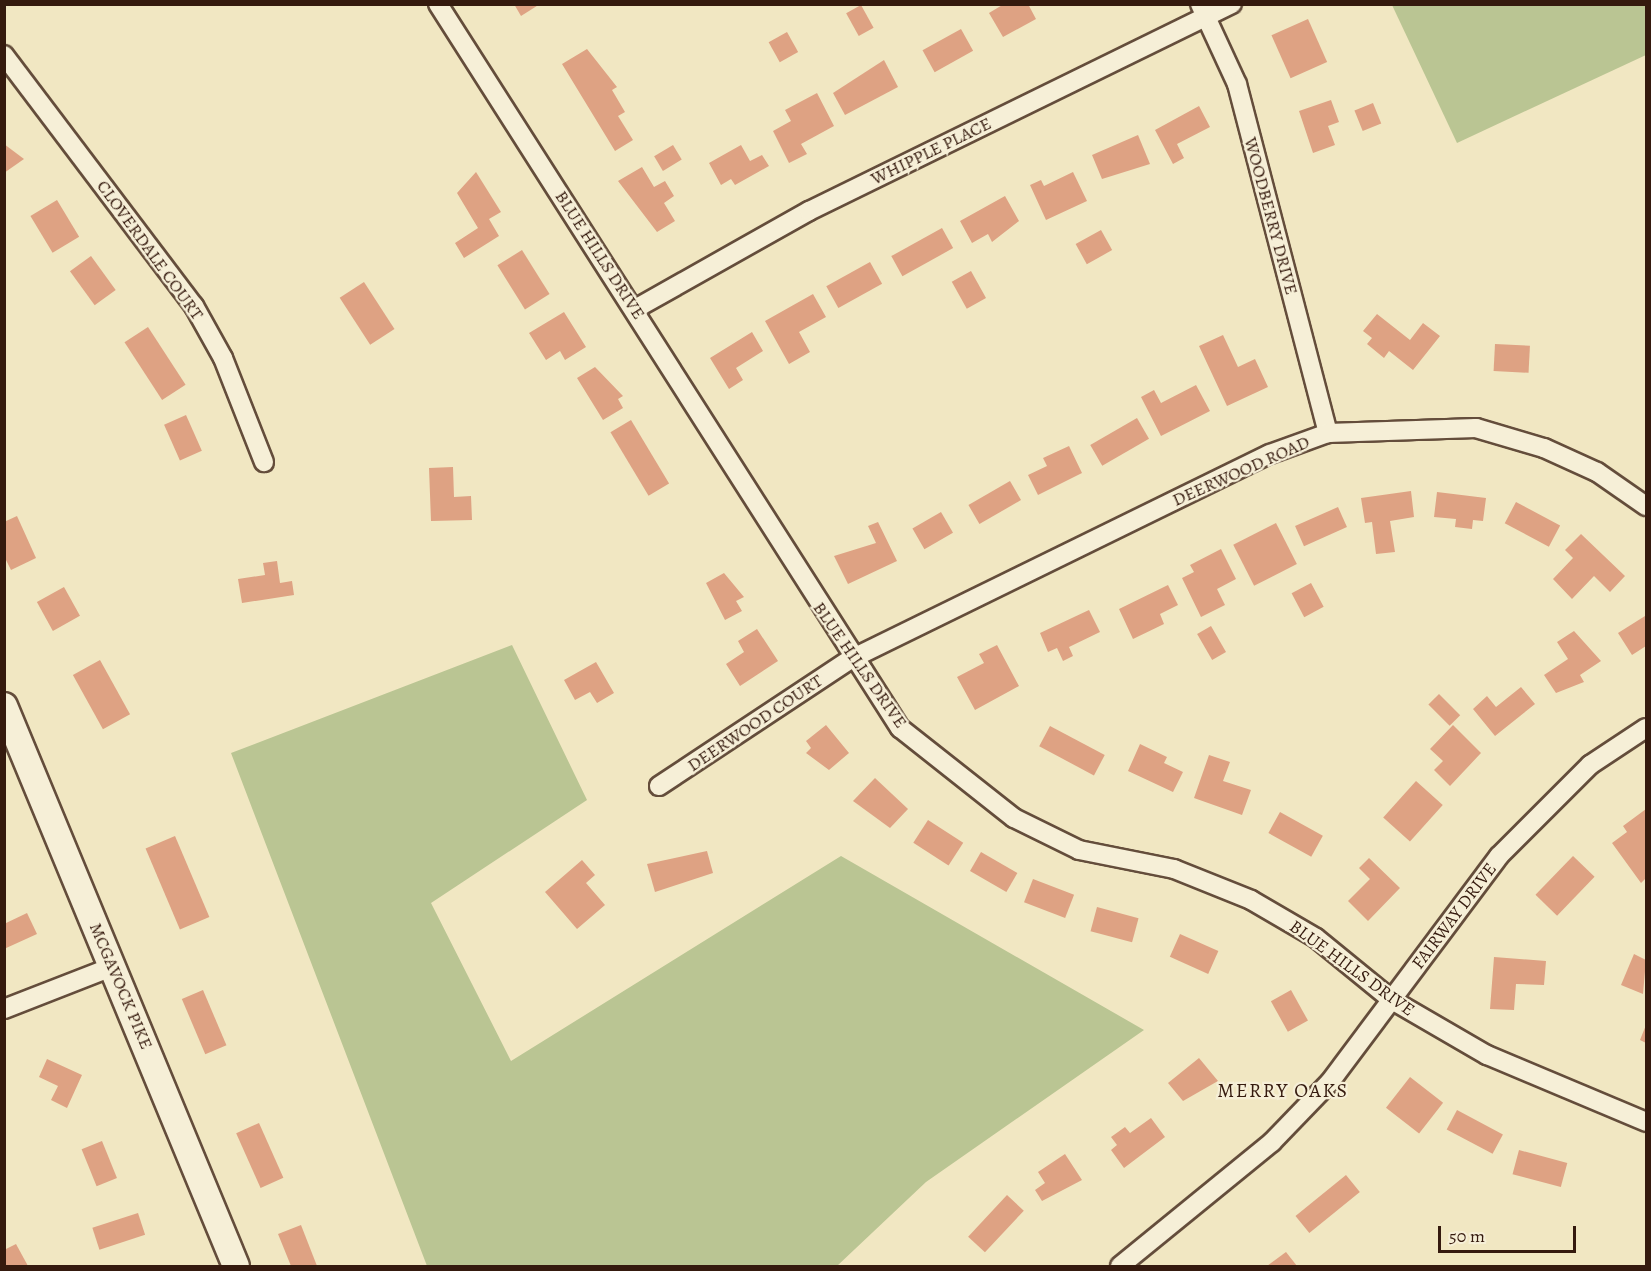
<!DOCTYPE html>
<style>
body{margin:0}
#map{position:relative;width:1651px;height:1271px;overflow:hidden;background:#f1e7c2;font-family:Alegreya,serif}
div>[style]{position:absolute}
[style*='--x']{left:calc(var(--x)*1px);top:calc(var(--y)*1px);width:calc(var(--w)*1px);rotate:calc(var(--a)*1deg)}
.green>*{inset:0;background:#bac593}
.building>*{inset:0;background:#dea283;transform-origin:0 0}
.roads{filter:drop-shadow(2px 0 #644d3b) drop-shadow(-2px 0 #644d3b) drop-shadow(0 2px #644d3b) drop-shadow(0 -2px #644d3b)}
.minor>*{height:18px;margin:-9px;padding:0 9px;transform-origin:9px;border-radius:9px;background:#f6efd7}
.secondary>*{height:26px;margin:-13px;padding:0 13px;transform-origin:13px;border-radius:13px;background:#f6efd7}
span{translate:-50% -50%;white-space:nowrap;text-align:center;line-height:1.15;-webkit-text-stroke:4.5px #f6efd7;paint-order:stroke}
.street-label{font-size:18px;color:#351a0e}
.neighbourhood-label{font-size:20px;color:#351a0e;letter-spacing:1.5px}
.frame{position:absolute;inset:0;border:6px solid #351a0e;pointer-events:none}
.scale{position:absolute;left:1438px;top:1226px;width:138px;height:27px;box-sizing:border-box;border:3px solid #351a0e;border-top:0;padding-left:8px;font-size:18px;line-height:21px;white-space:nowrap;color:#351a0e;-webkit-text-stroke:4px #f6efd7;paint-order:stroke}
</style>
<div id="map">
<div class="green">
<i style="clip-path:polygon(1392px 5px,1646px 5px,1646px 55px,1457px 143px)"></i>
<i style="clip-path:polygon(512px 645px,587px 800px,431px 903px,511px 1061px,841px 856px,1144px 1030px,926px 1182px,837px 1266px,427px 1266px,231px 753px)"></i>
</div>
<div class="building">
<i style="clip-path:polygon(514px 4px,540px 4px,521px 16px)"></i>
<i style="clip-path:polygon(1004px 4px,1028px 4px,1036px 19px,1003px 37px,989px 13px)"></i>
<i style="left:861px;top:5px;width:26px;height:17px;rotate:61deg"></i>
<i style="left:1308px;top:19px;width:47px;height:40px;rotate:66deg"></i>
<i style="left:961px;top:29px;width:25px;height:44px;rotate:61deg"></i>
<i style="left:787px;top:32px;width:23px;height:21px;rotate:61deg"></i>
<i style="clip-path:polygon(587px 49px,617px 87px,612px 90px,625px 112px,618px 116px,633px 140px,615px 151px,562px 64px)"></i>
<i style="clip-path:polygon(884px 60px,898px 87px,845px 115px,833px 93px)"></i>
<i style="clip-path:polygon(817px 93px,834px 126px,801px 144px,807px 154px,789px 163px,773px 131px,791px 121px,785px 110px)"></i>
<i style="clip-path:polygon(1331px 100px,1339px 122px,1328px 126px,1335px 145px,1313px 153px,1299px 111px)"></i>
<i style="left:1373px;top:103px;width:22px;height:20px;rotate:68deg"></i>
<i style="clip-path:polygon(1199px 106px,1210px 127px,1177px 144px,1184px 158px,1173px 164px,1155px 130px)"></i>
<i style="clip-path:polygon(1138px 135px,1150px 164px,1102px 179px,1092px 155px)"></i>
<i style="clip-path:polygon(4px 144px,24px 159px,4px 173px)"></i>
<i style="left:673px;top:145px;width:17px;height:22px;rotate:59deg"></i>
<i style="clip-path:polygon(741px 145px,750px 161px,762px 155px,769px 166px,735px 185px,731px 179px,721px 185px,709px 163px)"></i>
<i style="clip-path:polygon(642px 167px,654px 187px,665px 181px,674px 196px,664px 203px,675px 221px,657px 232px,618px 181px)"></i>
<i style="clip-path:polygon(476px 172px,501px 212px,489px 219px,499px 236px,464px 258px,455px 243px,478px 228px,457px 193px)"></i>
<i style="clip-path:polygon(1073px 172px,1087px 201px,1046px 220px,1030px 185px,1041px 180px,1044px 186px)"></i>
<i style="clip-path:polygon(1005px 196px,1019px 221px,992px 242px,988px 234px,972px 243px,960px 221px)"></i>
<i style="left:57px;top:200px;width:43px;height:31px;rotate:59deg"></i>
<i style="left:942px;top:228px;width:23px;height:58px;rotate:61deg"></i>
<i style="left:1101px;top:230px;width:23px;height:29px;rotate:61deg"></i>
<i style="left:522px;top:250px;width:52px;height:29px;rotate:58deg"></i>
<i style="left:91px;top:256px;width:42px;height:26px;rotate:54deg"></i>
<i style="left:870px;top:262px;width:25px;height:50px;rotate:61deg"></i>
<i style="left:971px;top:271px;width:31px;height:22px;rotate:61deg"></i>
<i style="left:364px;top:282px;width:56px;height:29px;rotate:57deg"></i>
<i style="clip-path:polygon(813px 294px,826px 317px,799px 332px,810px 352px,789px 364px,765px 321px)"></i>
<i style="clip-path:polygon(564px 312px,586px 347px,565px 360px,560px 351px,546px 360px,529px 333px)"></i>
<i style="clip-path:polygon(1377px 314px,1410px 340px,1423px 323px,1440px 336px,1413px 370px,1389px 351px,1384px 358px,1367px 344px,1372px 338px,1363px 331px)"></i>
<i style="left:148px;top:327px;width:69px;height:28px;rotate:57deg"></i>
<i style="clip-path:polygon(752px 332px,763px 351px,736px 368px,743px 380px,729px 389px,710px 358px)"></i>
<i style="clip-path:polygon(1223px 335px,1238px 367px,1255px 359px,1268px 387px,1227px 406px,1199px 346px)"></i>
<i style="left:1495px;top:344px;width:35px;height:27px;rotate:3deg"></i>
<i style="clip-path:polygon(595px 367px,623px 396px,618px 399px,623px 408px,603px 420px,577px 378px)"></i>
<i style="clip-path:polygon(1196px 385px,1210px 411px,1161px 436px,1141px 397px,1154px 390px,1161px 403px)"></i>
<i style="left:186px;top:415px;width:39px;height:24px;rotate:66deg"></i>
<i style="left:1137px;top:418px;width:24px;height:54px;rotate:60deg"></i>
<i style="left:631px;top:420px;width:74px;height:24px;rotate:59deg"></i>
<i style="clip-path:polygon(1069px 446px,1082px 473px,1038px 495px,1028px 475px,1047px 466px,1043px 458px)"></i>
<i style="clip-path:polygon(453px 467px,454px 497px,471px 496px,472px 520px,431px 521px,429px 468px)"></i>
<i style="left:1010px;top:481px;width:22px;height:48px;rotate:60deg"></i>
<i style="clip-path:polygon(1411px 491px,1414px 517px,1390px 521px,1395px 552px,1376px 554px,1372px 522px,1365px 523px,1361px 498px)"></i>
<i style="clip-path:polygon(1437px 492px,1486px 498px,1483px 521px,1473px 520px,1472px 529px,1455px 527px,1456px 519px,1434px 517px)"></i>
<i style="left:1516px;top:502px;width:50px;height:24px;rotate:28deg"></i>
<i style="left:1338px;top:507px;width:22px;height:47px;rotate:66deg"></i>
<i style="left:941px;top:512px;width:24px;height:33px;rotate:60deg"></i>
<i style="clip-path:polygon(17px 516px,36px 558px,11px 570px,4px 556px,4px 522px)"></i>
<i style="clip-path:polygon(878px 522px,897px 561px,848px 584px,834px 556px,876px 543px,868px 526px)"></i>
<i style="left:1276px;top:523px;width:46px;height:48px;rotate:63deg"></i>
<i style="clip-path:polygon(1581px 534px,1625px 576px,1610px 592px,1594px 576px,1572px 599px,1553px 579px,1573px 558px,1565px 550px)"></i>
<i style="clip-path:polygon(1221px 549px,1236px 579px,1217px 589px,1225px 605px,1201px 617px,1182px 578px,1194px 572px,1190px 565px)"></i>
<i style="clip-path:polygon(277px 561px,280px 583px,292px 581px,294px 595px,242px 603px,238px 579px,265px 575px,263px 563px)"></i>
<i style="clip-path:polygon(724px 573px,744px 597px,736px 601px,742px 611px,725px 620px,706px 583px)"></i>
<i style="left:1311px;top:583px;width:27px;height:22px;rotate:62deg"></i>
<i style="clip-path:polygon(1168px 585px,1178px 605px,1160px 614px,1164px 624px,1133px 639px,1119px 609px)"></i>
<i style="left:64px;top:587px;width:33px;height:31px;rotate:61deg"></i>
<i style="clip-path:polygon(1089px 610px,1100px 632px,1069px 647px,1073px 656px,1063px 661px,1057px 648px,1048px 652px,1040px 633px)"></i>
<i style="clip-path:polygon(1645px 616px,1646px 646px,1632px 655px,1618px 633px)"></i>
<i style="left:1211px;top:626px;width:30px;height:16px;rotate:60deg"></i>
<i style="clip-path:polygon(757px 629px,778px 661px,740px 686px,726px 664px,744px 652px,738px 641px)"></i>
<i style="clip-path:polygon(1574px 631px,1601px 661px,1580px 675px,1584px 682px,1556px 693px,1544px 675px,1568px 659px,1557px 642px)"></i>
<i style="clip-path:polygon(997px 645px,1019px 686px,975px 710px,957px 677px,984px 663px,979px 654px)"></i>
<i style="left:100px;top:660px;width:62px;height:31px;rotate:61deg"></i>
<i style="clip-path:polygon(596px 662px,614px 693px,597px 703px,590px 692px,575px 700px,564px 680px)"></i>
<i style="clip-path:polygon(1521px 687px,1535px 704px,1495px 736px,1473px 709px,1487px 696px,1496px 707px)"></i>
<i style="left:1439px;top:694px;width:30px;height:15px;rotate:45deg"></i>
<i style="clip-path:polygon(826px 725px,849px 753px,829px 770px,806px 753px,811px 748px,806px 741px)"></i>
<i style="clip-path:polygon(1453px 725px,1481px 753px,1450px 786px,1434px 770px,1443px 761px,1430px 749px)"></i>
<i style="left:1050px;top:726px;width:62px;height:23px;rotate:28deg"></i>
<i style="clip-path:polygon(1140px 744px,1167px 757px,1164px 763px,1183px 772px,1173px 792px,1128px 771px)"></i>
<i style="clip-path:polygon(1209px 755px,1230px 762px,1223px 781px,1251px 790px,1242px 815px,1194px 798px)"></i>
<i style="clip-path:polygon(875px 778px,908px 809px,890px 828px,853px 801px)"></i>
<i style="left:1416px;top:781px;width:36px;height:49px;rotate:42deg"></i>
<i style="clip-path:polygon(1646px 809px,1646px 878px,1641px 883px,1612px 843px,1627px 832px,1623px 826px)"></i>
<i style="left:1280px;top:812px;width:49px;height:24px;rotate:29deg"></i>
<i style="left:928px;top:820px;width:42px;height:27px;rotate:33deg"></i>
<i style="left:175px;top:836px;width:88px;height:32px;rotate:67deg"></i>
<i style="clip-path:polygon(707px 851px,713px 873px,655px 892px,647px 864px)"></i>
<i style="left:981px;top:852px;width:42px;height:22px;rotate:30deg"></i>
<i style="left:1573px;top:856px;width:30px;height:54px;rotate:44deg"></i>
<i style="clip-path:polygon(1369px 858px,1400px 888px,1368px 921px,1348px 901px,1370px 879px,1359px 868px)"></i>
<i style="clip-path:polygon(582px 860px,595px 875px,586px 883px,605px 905px,577px 929px,545px 892px)"></i>
<i style="left:1033px;top:879px;width:44px;height:25px;rotate:21deg"></i>
<i style="left:1097px;top:907px;width:43px;height:25px;rotate:15deg"></i>
<i style="clip-path:polygon(27px 913px,37px 934px,4px 949px,4px 924px)"></i>
<i style="left:1180px;top:934px;width:42px;height:25px;rotate:24deg"></i>
<i style="clip-path:polygon(1634px 954px,1646px 960px,1643px 994px,1621px 985px)"></i>
<i style="clip-path:polygon(1494px 957px,1546px 961px,1544px 985px,1516px 984px,1514px 1010px,1490px 1009px)"></i>
<i style="left:203px;top:990px;width:60px;height:23px;rotate:67deg"></i>
<i style="left:1291px;top:990px;width:35px;height:23px;rotate:61deg"></i>
<i style="clip-path:polygon(1646px 1025px,1646px 1043px,1640px 1040px)"></i>
<i style="clip-path:polygon(1199px 1058px,1218px 1081px,1183px 1101px,1168px 1083px)"></i>
<i style="clip-path:polygon(47px 1059px,82px 1075px,67px 1108px,51px 1100px,58px 1086px,39px 1077px)"></i>
<i style="left:1410px;top:1077px;width:42px;height:39px;rotate:38deg"></i>
<i style="left:1457px;top:1110px;width:52px;height:22px;rotate:28deg"></i>
<i style="clip-path:polygon(1151px 1118px,1165px 1137px,1124px 1168px,1111px 1150px,1117px 1145px,1111px 1137px,1125px 1127px,1130px 1133px)"></i>
<i style="left:259px;top:1123px;width:60px;height:25px;rotate:66deg"></i>
<i style="left:102px;top:1141px;width:40px;height:22px;rotate:68deg"></i>
<i style="left:1519px;top:1150px;width:50px;height:25px;rotate:15deg"></i>
<i style="clip-path:polygon(1065px 1154px,1082px 1180px,1042px 1201px,1035px 1190px,1045px 1183px,1038px 1172px)"></i>
<i style="left:1346px;top:1175px;width:22px;height:65px;rotate:51deg"></i>
<i style="left:1007px;top:1195px;width:23px;height:57px;rotate:43deg"></i>
<i style="left:138px;top:1213px;width:23px;height:48px;rotate:72deg"></i>
<i style="clip-path:polygon(301px 1225px,317px 1266px,291px 1266px,278px 1234px)"></i>
<i style="clip-path:polygon(16px 1244px,28px 1266px,4px 1266px,4px 1250px)"></i>
<i style="clip-path:polygon(1286px 1252px,1297px 1266px,1267px 1266px)"></i>
</div>
<div class="roads">
<div class="minor">
<i style="--x:438;--y:4;--w:859;--a:57.46"></i>
<i style="--x:900;--y:728;--w:145;--a:38.3"></i>
<i style="--x:1014;--y:818;--w:72;--a:26.2"></i>
<i style="--x:1079;--y:850;--w:97;--a:11.3"></i>
<i style="--x:1174;--y:869;--w:83;--a:21.9"></i>
<i style="--x:1251;--y:900;--w:75;--a:30.3"></i>
<i style="--x:1316;--y:938;--w:98;--a:39.2"></i>
<i style="--x:1392;--y:1000;--w:110;--a:30.1"></i>
<i style="--x:1487;--y:1055;--w:173;--a:22.8"></i>
<i style="--x:1200;--y:4;--w:88;--a:65.2"></i>
<i style="--x:1237;--y:84;--w:361;--a:75.4"></i>
<i style="--x:4;--y:55;--w:315;--a:52.9"></i>
<i style="--x:194;--y:306;--w:60;--a:60.9"></i>
<i style="--x:223;--y:358;--w:112;--a:68.5"></i>
<i style="--x:635;--y:309;--w:200;--a:-29.4"></i>
<i style="--x:809;--y:211;--w:471;--a:-26.1"></i>
<i style="--x:659;--y:786;--w:230;--a:-33.5"></i>
<i style="--x:851;--y:659;--w:466;--a:-26.1"></i>
<i style="--x:1270;--y:454;--w:62;--a:-19.9"></i>
<i style="--x:1328;--y:433;--w:148;--a:-1.9"></i>
<i style="--x:1476;--y:428;--w:71;--a:16.4"></i>
<i style="--x:1544;--y:448;--w:58;--a:24.4"></i>
<i style="--x:1597;--y:472;--w:60;--a:34.8"></i>
<i style="--x:4;--y:1009;--w:116;--a:-21.3"></i>
<i style="--x:1120;--y:1266;--w:196;--a:-39.2"></i>
<i style="--x:1272;--y:1142;--w:83;--a:-46"></i>
<i style="--x:1330;--y:1082;--w:282;--a:-53.2"></i>
<i style="--x:1499;--y:856;--w:129;--a:-45"></i>
<i style="--x:1590;--y:765;--w:67;--a:-33.5"></i>
</div>
<div class="secondary">
<i style="--x:4;--y:706;--w:606;--a:67.5"></i>
</div>
</div>
<div class="street-label">
<span style="left:931px;top:151px;rotate:-26deg">WHIPPLE PLACE</span>
<span style="left:1271px;top:216px;rotate:75deg">WOODBERRY DRIVE</span>
<span style="left:150px;top:250px;rotate:54deg">CLOVERDALE COURT</span>
<span style="left:600px;top:255px;rotate:57deg">BLUE HILLS DRIVE</span>
<span style="left:1241px;top:471px;rotate:-24deg">DEERWOOD ROAD</span>
<span style="left:860px;top:665px;rotate:55deg">BLUE HILLS DRIVE</span>
<span style="left:755px;top:723px;rotate:-34deg">DEERWOOD COURT</span>
<span style="left:1454px;top:916px;rotate:-53deg">FAIRWAY DRIVE</span>
<span style="left:1352px;top:968px;rotate:36deg">BLUE HILLS DRIVE</span>
<span style="left:121px;top:986px;rotate:67deg">MCGAVOCK PIKE</span>
</div>
<div class="neighbourhood-label">
<span style="left:1283px;top:1090px">MERRY OAKS</span>
</div>
<div class="frame"></div>
<div class="scale">50 m</div>
</div>
